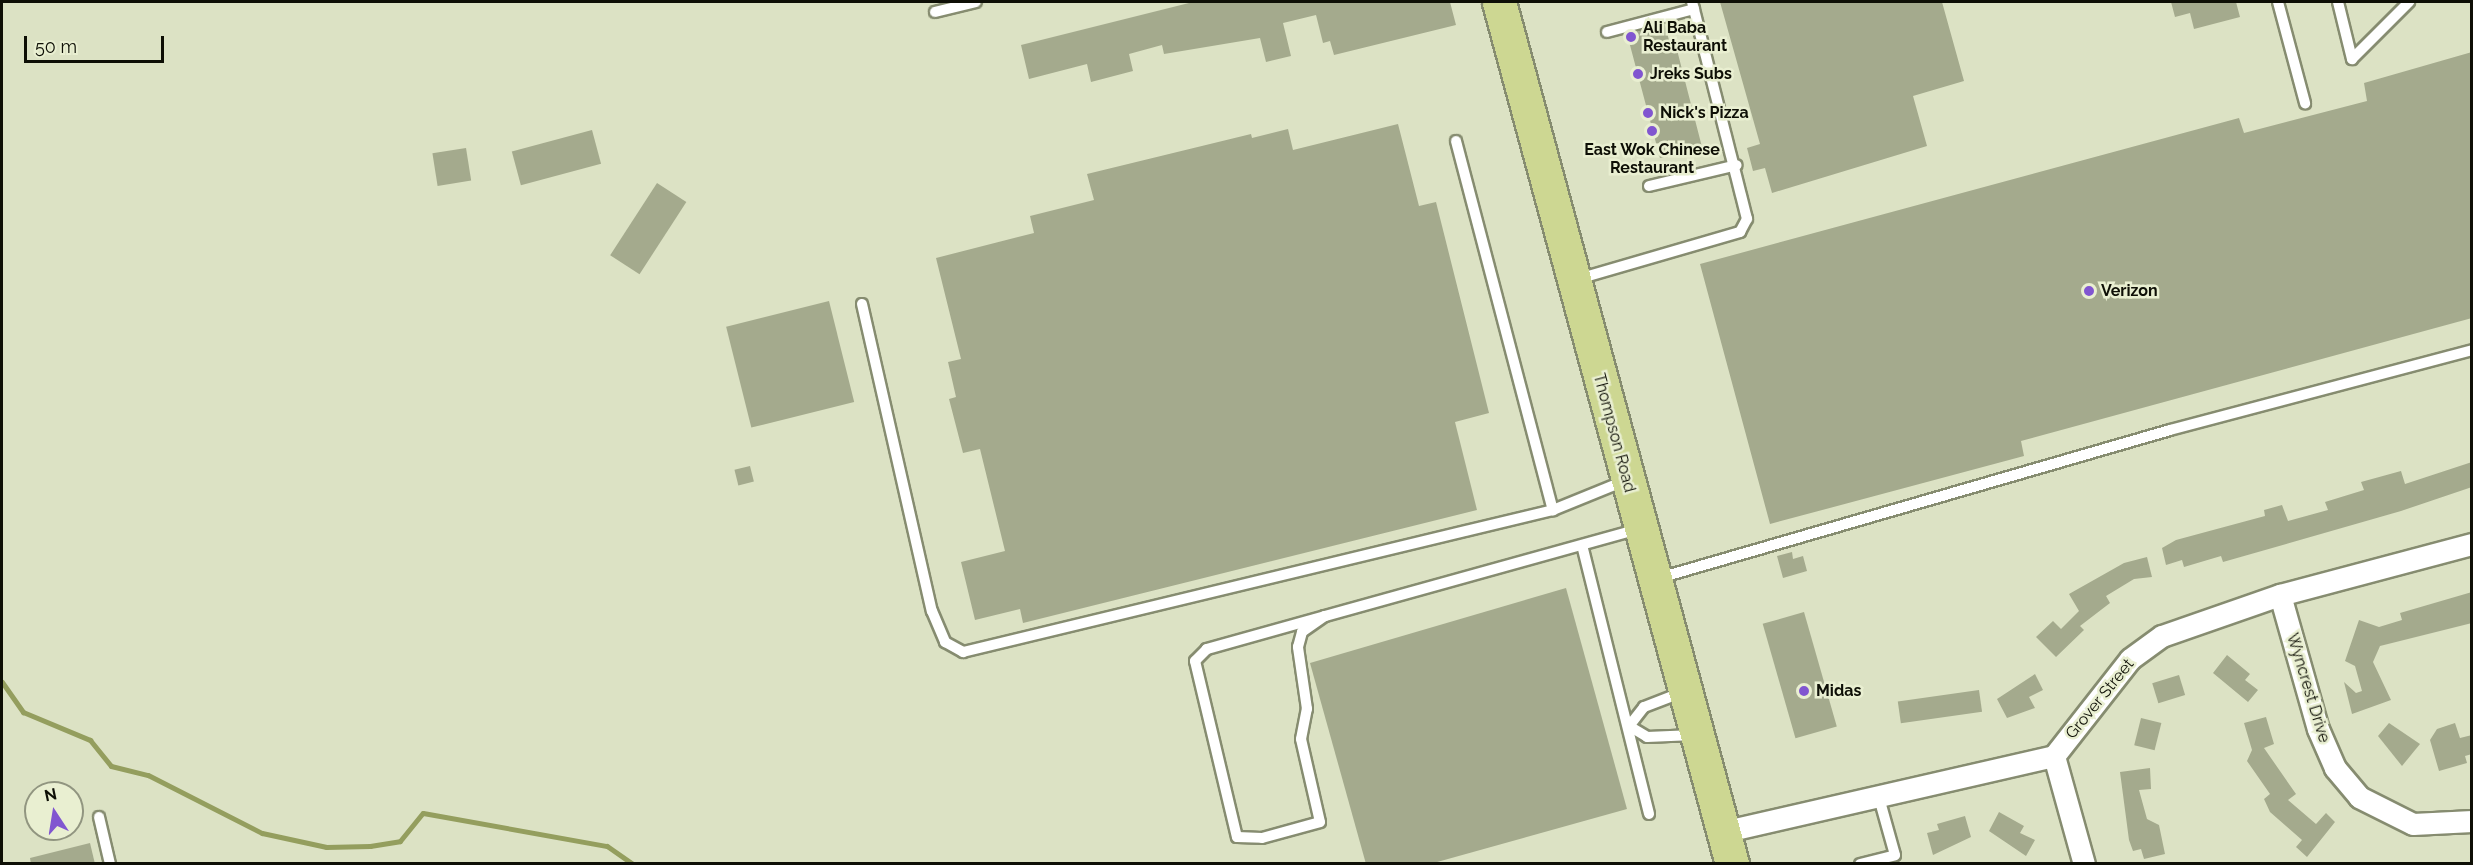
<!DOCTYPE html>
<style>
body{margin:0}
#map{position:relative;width:2473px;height:865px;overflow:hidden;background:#dce2c4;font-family:Raleway,sans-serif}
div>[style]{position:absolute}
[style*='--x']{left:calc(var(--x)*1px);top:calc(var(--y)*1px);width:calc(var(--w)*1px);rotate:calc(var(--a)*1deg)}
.stream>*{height:5px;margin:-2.5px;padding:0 2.5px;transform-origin:2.5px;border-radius:2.5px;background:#949e5e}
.building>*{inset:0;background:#a4aa8d;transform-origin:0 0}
.roads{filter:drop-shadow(2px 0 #868c70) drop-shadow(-2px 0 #868c70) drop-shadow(0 2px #868c70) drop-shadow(0 -2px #868c70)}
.service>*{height:10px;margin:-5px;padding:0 5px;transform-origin:5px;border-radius:5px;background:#fff}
.minor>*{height:21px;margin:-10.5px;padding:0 10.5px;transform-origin:10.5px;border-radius:10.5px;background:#fff}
.primary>*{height:33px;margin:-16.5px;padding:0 16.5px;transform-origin:16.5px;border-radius:16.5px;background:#cdd792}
.dots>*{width:16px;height:16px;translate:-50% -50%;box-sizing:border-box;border:3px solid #e9efd1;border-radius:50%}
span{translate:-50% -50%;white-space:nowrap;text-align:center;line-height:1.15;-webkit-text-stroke:5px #e9efd1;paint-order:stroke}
.poi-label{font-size:16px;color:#0e0f06;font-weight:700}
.left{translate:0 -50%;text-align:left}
.street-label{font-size:16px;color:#0e0f06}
.frame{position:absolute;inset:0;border:3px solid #0e0f06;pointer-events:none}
.north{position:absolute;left:24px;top:781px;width:60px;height:60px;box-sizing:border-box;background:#e9efd1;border:2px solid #919580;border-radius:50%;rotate:348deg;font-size:16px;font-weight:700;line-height:24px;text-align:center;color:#0e0f06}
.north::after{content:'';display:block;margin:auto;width:21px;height:27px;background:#8156d0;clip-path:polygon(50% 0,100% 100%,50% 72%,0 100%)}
.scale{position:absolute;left:24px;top:36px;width:140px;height:27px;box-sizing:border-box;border:3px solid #0e0f06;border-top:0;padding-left:8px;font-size:18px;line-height:21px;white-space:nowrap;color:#0e0f06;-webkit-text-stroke:4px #e9efd1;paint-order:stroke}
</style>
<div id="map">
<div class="stream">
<i style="--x:2;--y:682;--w:37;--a:55"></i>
<i style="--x:23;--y:712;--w:73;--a:22.7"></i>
<i style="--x:90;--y:740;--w:33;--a:51"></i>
<i style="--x:111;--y:766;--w:38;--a:14"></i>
<i style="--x:148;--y:775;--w:128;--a:27"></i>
<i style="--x:262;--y:833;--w:66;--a:12.3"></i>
<i style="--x:326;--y:847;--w:44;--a:-1.3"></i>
<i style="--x:370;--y:846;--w:30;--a:-9"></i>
<i style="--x:400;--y:841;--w:36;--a:-51"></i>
<i style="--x:423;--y:813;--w:187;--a:10.2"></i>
<i style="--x:607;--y:846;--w:32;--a:35"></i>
</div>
<div class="building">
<i style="clip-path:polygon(1193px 2px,1450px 2px,1456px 25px,1334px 55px,1330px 41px,1323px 43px,1316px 15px,1283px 23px,1291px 56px,1266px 62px,1260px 38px,1164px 54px,1162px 45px,1129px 54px,1133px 71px,1091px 82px,1087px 64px,1029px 79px,1021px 45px)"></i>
<i style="clip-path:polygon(1720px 2px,1942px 2px,1964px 81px,1913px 96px,1927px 146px,1772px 193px,1765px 168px,1753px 171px,1747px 148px,1760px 144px)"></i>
<i style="clip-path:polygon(2171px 2px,2236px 2px,2240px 17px,2194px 29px,2190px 13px,2175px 17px)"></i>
<i style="clip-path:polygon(1665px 25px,1671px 48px,1676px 46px,1702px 147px,1660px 158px,1627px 34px)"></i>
<i style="clip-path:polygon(2472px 52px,2472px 318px,2021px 441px,2024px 456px,1770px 524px,1700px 264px,2239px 118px,2244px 133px,2367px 101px,2364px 83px)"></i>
<i style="clip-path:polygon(1398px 124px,1419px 206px,1436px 202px,1489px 413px,1455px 422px,1477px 510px,1023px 623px,1020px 609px,975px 620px,961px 562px,1005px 551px,980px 449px,963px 453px,949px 399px,956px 397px,948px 362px,961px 359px,936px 258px,1034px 233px,1030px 216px,1094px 200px,1087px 174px,1251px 134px,1252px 138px,1288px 129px,1293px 150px)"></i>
<i style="left:592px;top:130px;width:35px;height:83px;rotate:75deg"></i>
<i style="left:466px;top:148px;width:33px;height:34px;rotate:81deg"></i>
<i style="left:657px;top:183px;width:35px;height:86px;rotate:33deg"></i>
<i style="left:829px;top:301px;width:104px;height:106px;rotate:76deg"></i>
<i style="clip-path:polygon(2472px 462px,2472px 487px,2401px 511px,2223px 562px,2221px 556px,2184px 567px,2182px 560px,2166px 565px,2162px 548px,2176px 540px,2265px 516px,2264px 510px,2282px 505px,2288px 521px,2328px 510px,2325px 502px,2364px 490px,2361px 482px,2401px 471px,2405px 484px)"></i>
<i style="left:750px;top:466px;width:16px;height:16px;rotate:76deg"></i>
<i style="clip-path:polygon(1792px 552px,1793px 559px,1803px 556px,1807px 571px,1783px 578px,1777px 556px)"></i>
<i style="clip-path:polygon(2147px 557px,2152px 577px,2134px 579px,2106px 596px,2110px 603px,2080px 626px,2084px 630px,2056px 657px,2036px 637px,2053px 621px,2061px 629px,2079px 611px,2069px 594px,2124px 563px)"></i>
<i style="clip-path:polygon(1566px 588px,1627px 809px,1430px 864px,1366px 864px,1310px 663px)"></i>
<i style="clip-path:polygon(2472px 592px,2472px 623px,2380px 646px,2373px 662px,2391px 700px,2352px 714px,2344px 682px,2356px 693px,2362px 691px,2355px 666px,2345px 661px,2359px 620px,2379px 627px,2402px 620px,2400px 613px)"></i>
<i style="left:1804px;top:612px;width:119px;height:43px;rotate:74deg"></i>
<i style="clip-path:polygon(2227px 655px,2250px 674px,2245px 680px,2258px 690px,2248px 702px,2213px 673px)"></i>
<i style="clip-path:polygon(2035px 674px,2043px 690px,2029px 697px,2035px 708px,2007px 718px,1997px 699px)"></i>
<i style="left:2179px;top:675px;width:21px;height:28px;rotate:73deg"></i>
<i style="left:1979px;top:690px;width:22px;height:82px;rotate:82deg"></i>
<i style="clip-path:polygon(2266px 717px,2274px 744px,2264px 748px,2296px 794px,2288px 800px,2316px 824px,2326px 813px,2335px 822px,2307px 857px,2296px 847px,2302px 840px,2270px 812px,2264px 799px,2270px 794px,2247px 761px,2252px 750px,2244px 723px)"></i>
<i style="left:2141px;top:718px;width:21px;height:28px;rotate:14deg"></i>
<i style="clip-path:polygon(2389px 723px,2420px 744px,2402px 766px,2378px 736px)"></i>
<i style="clip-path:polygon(2455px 723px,2460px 738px,2472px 735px,2472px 754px,2465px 756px,2467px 763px,2439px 771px,2430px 740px,2437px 729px)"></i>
<i style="clip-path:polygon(2150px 768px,2151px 789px,2139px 790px,2147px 819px,2159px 825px,2165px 854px,2144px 859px,2141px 849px,2133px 851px,2129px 840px,2120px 772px)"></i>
<i style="clip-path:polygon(1999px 812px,2024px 826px,2020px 833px,2035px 840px,2026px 856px,1989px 831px)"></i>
<i style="clip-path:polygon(1965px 816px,1971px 837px,1933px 855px,1927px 833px,1939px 830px,1937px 824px)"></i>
<i style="clip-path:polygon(90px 843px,95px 864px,31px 864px,30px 858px)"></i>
</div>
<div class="roads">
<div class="service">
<i style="--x:2278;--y:2;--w:105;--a:75"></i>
<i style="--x:2338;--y:2;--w:59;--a:76.2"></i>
<i style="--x:2352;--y:59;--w:81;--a:-45"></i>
<i style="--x:935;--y:12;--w:42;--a:-13.7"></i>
<i style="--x:1607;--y:32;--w:90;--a:-14.8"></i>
<i style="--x:1456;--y:141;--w:382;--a:75.3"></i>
<i style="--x:1649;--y:186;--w:90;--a:-13.4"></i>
<i style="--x:1578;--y:279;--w:169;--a:-16.2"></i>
<i style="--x:1740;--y:232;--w:15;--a:-62"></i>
<i style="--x:1747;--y:219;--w:224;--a:-104.2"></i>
<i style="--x:862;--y:304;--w:315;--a:77.2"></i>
<i style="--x:932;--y:611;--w:34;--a:67"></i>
<i style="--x:945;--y:642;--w:21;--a:29"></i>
<i style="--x:963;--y:652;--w:607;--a:-13.53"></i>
<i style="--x:1553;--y:510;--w:77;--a:-22.2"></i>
<i style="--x:1583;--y:549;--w:273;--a:76"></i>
<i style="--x:1659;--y:578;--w:532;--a:-16.15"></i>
<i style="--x:2170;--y:430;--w:312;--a:-14.8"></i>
<i style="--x:1325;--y:616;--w:123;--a:164.4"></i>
<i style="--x:1207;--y:649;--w:17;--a:135"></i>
<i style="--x:1195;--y:661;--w:181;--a:76.6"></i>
<i style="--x:1237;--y:837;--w:25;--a:2"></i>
<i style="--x:1262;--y:838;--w:60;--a:-15.4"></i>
<i style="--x:1320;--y:822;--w:85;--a:-102.9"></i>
<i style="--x:1301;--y:739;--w:31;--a:-79"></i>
<i style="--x:1307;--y:709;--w:63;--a:-98.3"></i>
<i style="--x:1298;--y:647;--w:16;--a:-75"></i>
<i style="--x:1302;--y:632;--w:28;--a:-35"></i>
<i style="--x:1325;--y:616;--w:326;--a:-15.5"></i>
<i style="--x:1683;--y:692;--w:42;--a:159"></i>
<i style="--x:1644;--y:707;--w:24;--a:128"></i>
<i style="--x:1629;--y:726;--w:21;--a:31"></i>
<i style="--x:1647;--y:737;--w:47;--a:-2.4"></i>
<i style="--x:99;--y:817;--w:48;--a:76.8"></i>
<i style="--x:1860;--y:864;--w:36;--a:-14"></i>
<i style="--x:1895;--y:855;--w:63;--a:-105.6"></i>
</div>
<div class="minor">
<i style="--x:2280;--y:595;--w:139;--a:74.2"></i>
<i style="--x:2318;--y:729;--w:43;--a:66.4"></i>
<i style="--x:2335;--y:768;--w:38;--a:50"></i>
<i style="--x:2359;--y:797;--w:60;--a:26.6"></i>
<i style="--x:2413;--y:824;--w:59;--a:-2.9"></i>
<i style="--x:2054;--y:756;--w:112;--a:74.5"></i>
<i style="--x:1722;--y:832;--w:341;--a:-12.9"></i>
<i style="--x:2054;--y:756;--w:123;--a:-51.9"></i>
<i style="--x:2130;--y:659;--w:39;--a:-36"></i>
<i style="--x:2162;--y:636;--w:125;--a:-19.2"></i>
<i style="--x:2280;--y:595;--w:199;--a:-14.9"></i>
</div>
<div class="primary">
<i style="--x:1499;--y:2;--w:893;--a:74.87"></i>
</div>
</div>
<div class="dots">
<i style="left:1631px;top:37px;background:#8156d0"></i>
<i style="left:1638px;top:74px;background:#8156d0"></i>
<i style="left:1648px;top:113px;background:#8156d0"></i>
<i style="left:1652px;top:131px;background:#8156d0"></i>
<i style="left:2089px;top:291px;background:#8156d0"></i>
<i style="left:1804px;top:691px;background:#8156d0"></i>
</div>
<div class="poi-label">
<span class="left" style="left:1643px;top:37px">Ali Baba<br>Restaurant</span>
<span class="left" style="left:1650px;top:74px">Jreks Subs</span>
<span class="left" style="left:1660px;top:113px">Nick's Pizza</span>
<span style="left:1652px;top:159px">East Wok Chinese<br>Restaurant</span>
<span class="left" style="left:2101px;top:291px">Verizon</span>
<span class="left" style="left:1816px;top:691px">Midas</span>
</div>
<div class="street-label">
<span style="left:1614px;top:433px;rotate:75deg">Thompson Road</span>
<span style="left:2308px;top:688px;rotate:73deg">Wyncrest Drive</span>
<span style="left:2100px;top:699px;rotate:-51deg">Grover Street</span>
</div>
<div class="frame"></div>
<div class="north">N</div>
<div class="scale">50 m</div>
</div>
